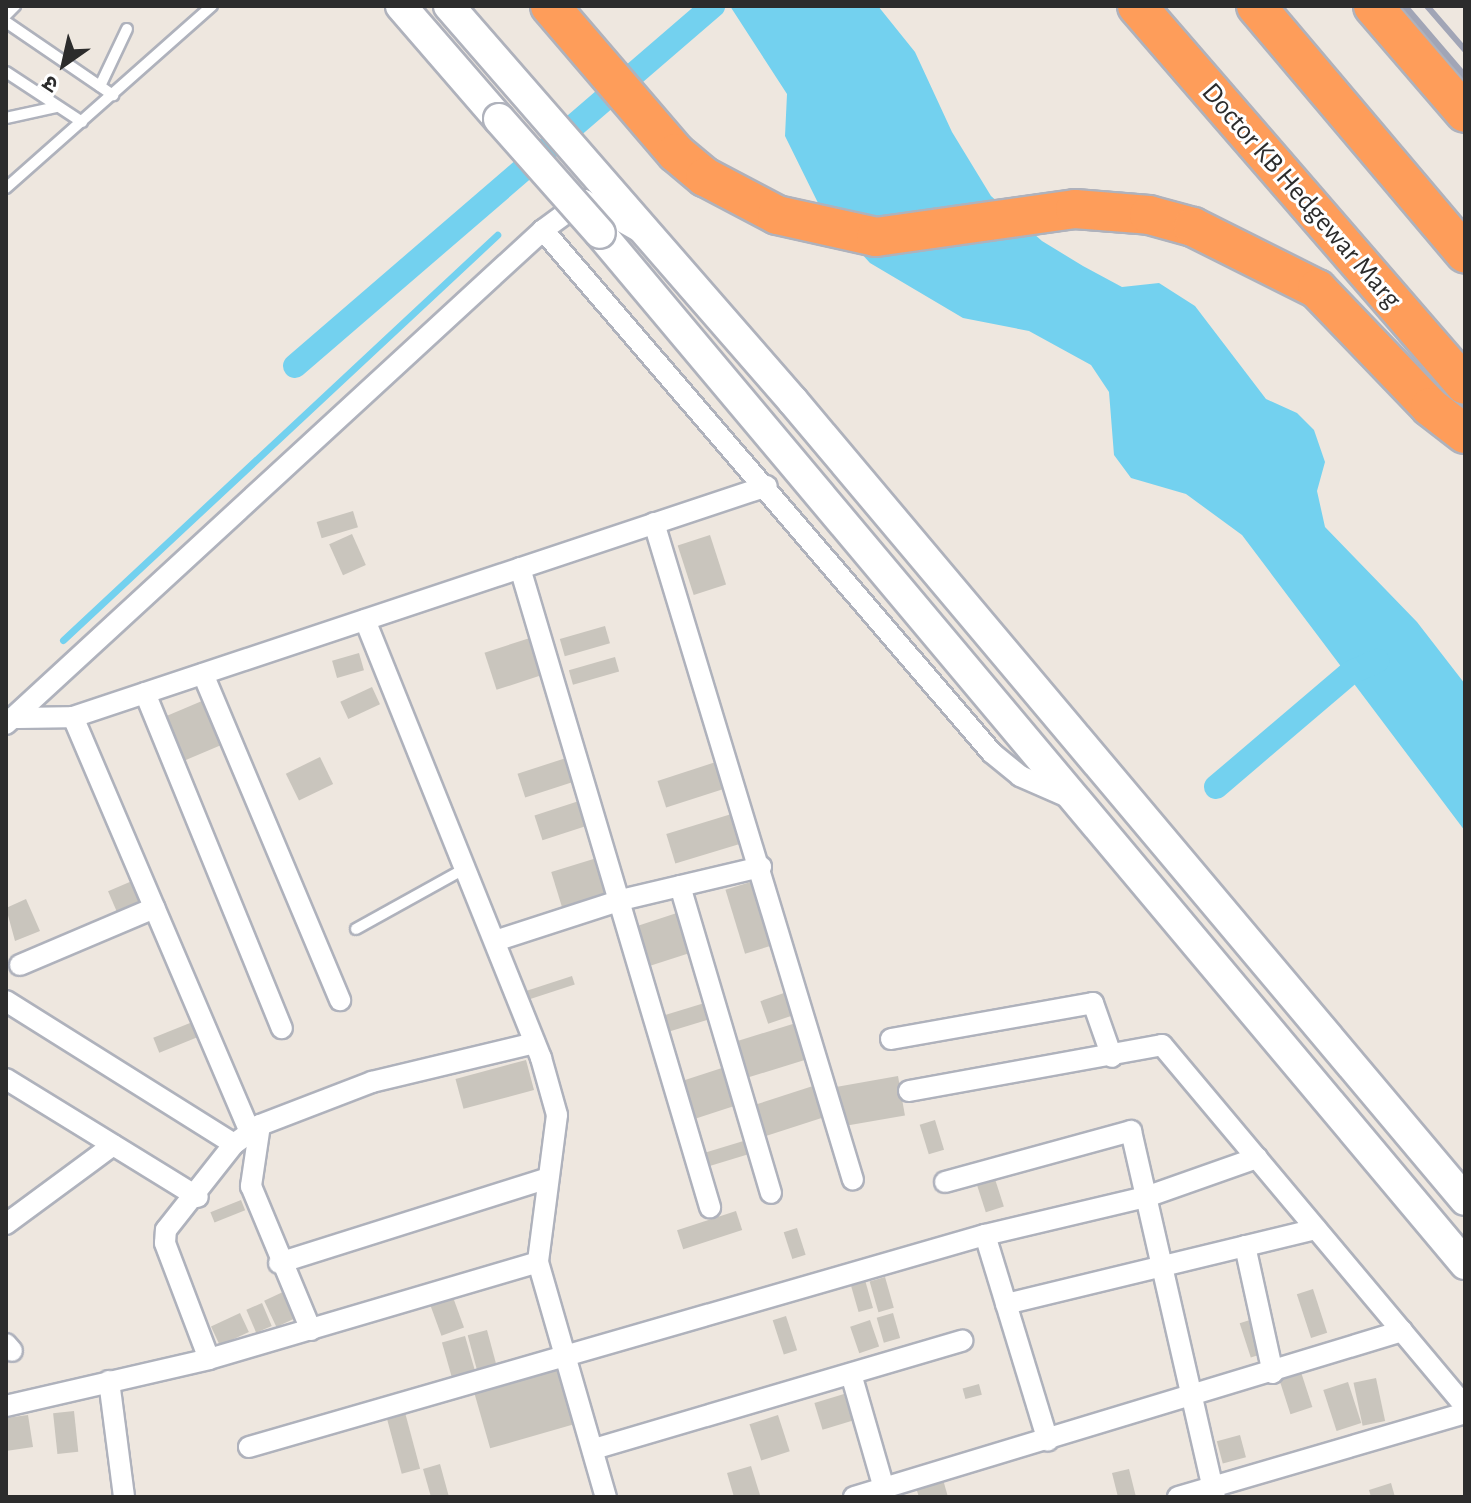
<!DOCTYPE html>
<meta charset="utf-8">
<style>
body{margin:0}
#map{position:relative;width:1471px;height:1503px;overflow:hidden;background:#eee7df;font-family:"Alegreya Sans","Noto Sans Devanagari",sans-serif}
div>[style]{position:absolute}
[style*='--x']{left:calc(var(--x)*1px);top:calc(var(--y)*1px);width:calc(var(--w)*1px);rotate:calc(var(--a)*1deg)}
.water>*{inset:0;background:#73d1ef}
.stream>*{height:7px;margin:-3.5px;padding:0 3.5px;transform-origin:3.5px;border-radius:3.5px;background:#73d1ef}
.canal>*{height:24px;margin:-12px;padding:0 12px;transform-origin:12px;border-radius:12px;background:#73d1ef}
.building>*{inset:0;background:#c9c5bd;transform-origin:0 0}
.roads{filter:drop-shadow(2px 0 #afb2bc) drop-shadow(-2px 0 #afb2bc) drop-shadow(0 2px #afb2bc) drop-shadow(0 -2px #afb2bc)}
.lane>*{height:10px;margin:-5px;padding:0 5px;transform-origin:5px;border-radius:5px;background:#fff}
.street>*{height:20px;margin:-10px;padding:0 10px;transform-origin:10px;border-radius:10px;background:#fff}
.secondary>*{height:30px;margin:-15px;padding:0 15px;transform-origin:15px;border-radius:15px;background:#fff}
.highway>*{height:38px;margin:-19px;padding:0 19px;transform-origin:19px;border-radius:19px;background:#fe9d5a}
.rail>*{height:6px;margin:-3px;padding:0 3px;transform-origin:3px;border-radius:3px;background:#a1a5b6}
.bridges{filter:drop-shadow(2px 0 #afb2bc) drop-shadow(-2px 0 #afb2bc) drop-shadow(0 2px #afb2bc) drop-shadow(0 -2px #afb2bc)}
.secondary-bridge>*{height:30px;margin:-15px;padding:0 15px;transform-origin:15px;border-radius:15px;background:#fff}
span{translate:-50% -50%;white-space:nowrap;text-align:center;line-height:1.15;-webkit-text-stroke:6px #fff;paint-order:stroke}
.street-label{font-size:28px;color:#2c2c2c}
.frame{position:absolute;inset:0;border:8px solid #2c2c2c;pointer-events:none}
.north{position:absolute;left:24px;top:24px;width:80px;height:80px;-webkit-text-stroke:6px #fff;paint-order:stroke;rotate:214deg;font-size:22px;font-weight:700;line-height:32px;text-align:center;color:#2c2c2c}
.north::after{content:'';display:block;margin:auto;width:28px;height:36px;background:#2c2c2c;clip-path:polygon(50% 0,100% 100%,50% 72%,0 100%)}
</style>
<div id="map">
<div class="water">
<i style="clip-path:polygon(730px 6px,878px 6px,915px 52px,952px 132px,991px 196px,1042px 241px,1083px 266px,1122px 287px,1159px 283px,1195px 306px,1266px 399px,1297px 413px,1314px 430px,1325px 462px,1317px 491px,1325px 527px,1417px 622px,1465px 684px,1465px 831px,1242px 535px,1186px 494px,1131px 478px,1114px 455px,1109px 392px,1091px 365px,1029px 331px,963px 318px,870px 263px,821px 209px,785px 136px,787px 94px)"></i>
</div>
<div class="stream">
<i style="--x:63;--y:640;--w:594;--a:-43.02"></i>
</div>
<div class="canal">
<i style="--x:295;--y:366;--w:552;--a:-40.74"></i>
<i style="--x:1216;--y:787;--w:176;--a:-40.4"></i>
<i style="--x:1350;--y:673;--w:30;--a:-24"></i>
</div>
<div class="building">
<i style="left:353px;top:511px;width:17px;height:38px;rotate:73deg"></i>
<i style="left:352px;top:534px;width:34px;height:25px;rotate:66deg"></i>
<i style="left:710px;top:535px;width:52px;height:34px;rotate:72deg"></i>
<i style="left:605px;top:626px;width:18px;height:47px;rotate:74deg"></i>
<i style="left:533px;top:637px;width:39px;height:51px;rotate:72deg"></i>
<i style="left:359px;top:653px;width:18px;height:28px;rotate:74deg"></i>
<i style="left:615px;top:657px;width:15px;height:48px;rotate:74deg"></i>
<i style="left:372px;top:687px;width:19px;height:35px;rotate:65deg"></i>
<i style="left:209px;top:698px;width:48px;height:50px;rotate:67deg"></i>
<i style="left:320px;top:757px;width:30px;height:38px;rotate:64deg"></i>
<i style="left:566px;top:758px;width:25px;height:51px;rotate:72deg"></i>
<i style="left:725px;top:759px;width:28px;height:71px;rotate:72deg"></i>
<i style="left:582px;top:800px;width:26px;height:50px;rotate:72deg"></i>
<i style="left:738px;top:812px;width:31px;height:75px;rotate:73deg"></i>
<i style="left:600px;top:857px;width:37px;height:51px;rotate:73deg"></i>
<i style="left:757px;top:880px;width:67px;height:33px;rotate:73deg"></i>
<i style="left:132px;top:881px;width:26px;height:26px;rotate:67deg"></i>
<i style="clip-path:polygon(26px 899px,40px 931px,15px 941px,6px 908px)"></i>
<i style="left:683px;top:911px;width:42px;height:53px;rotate:72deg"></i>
<i style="left:572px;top:976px;width:9px;height:50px;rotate:72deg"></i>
<i style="left:784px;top:993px;width:24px;height:25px;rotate:71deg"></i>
<i style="left:711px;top:1001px;width:17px;height:53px;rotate:73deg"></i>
<i style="left:195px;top:1021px;width:16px;height:45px;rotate:68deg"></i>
<i style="left:796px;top:1023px;width:38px;height:62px;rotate:73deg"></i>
<i style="left:526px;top:1060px;width:31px;height:73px;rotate:75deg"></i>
<i style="left:728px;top:1066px;width:40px;height:54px;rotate:72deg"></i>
<i style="left:898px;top:1076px;width:40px;height:63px;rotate:80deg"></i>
<i style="left:816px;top:1085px;width:33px;height:65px;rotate:72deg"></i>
<i style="left:935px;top:1120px;width:31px;height:16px;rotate:73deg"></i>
<i style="left:750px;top:1139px;width:14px;height:49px;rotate:73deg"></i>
<i style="left:994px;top:1176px;width:32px;height:19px;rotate:72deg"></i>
<i style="left:241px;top:1200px;width:11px;height:33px;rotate:68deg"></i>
<i style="left:736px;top:1211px;width:20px;height:62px;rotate:72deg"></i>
<i style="left:797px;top:1228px;width:28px;height:14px;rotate:72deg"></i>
<i style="left:885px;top:1277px;width:32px;height:16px;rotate:74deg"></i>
<i style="left:865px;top:1280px;width:29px;height:15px;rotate:74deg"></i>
<i style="left:450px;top:1289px;width:41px;height:24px;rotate:70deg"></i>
<i style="left:1313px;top:1289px;width:46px;height:17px;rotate:72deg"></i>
<i style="left:285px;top:1291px;width:29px;height:23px;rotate:65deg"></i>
<i style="left:262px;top:1303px;width:25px;height:17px;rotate:67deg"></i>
<i style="left:240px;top:1313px;width:21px;height:32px;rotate:65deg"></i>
<i style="left:893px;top:1313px;width:26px;height:17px;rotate:74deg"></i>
<i style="left:786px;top:1316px;width:36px;height:14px;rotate:72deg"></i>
<i style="left:1253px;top:1319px;width:36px;height:14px;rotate:72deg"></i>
<i style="left:870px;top:1320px;width:28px;height:21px;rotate:71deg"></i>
<i style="left:487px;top:1330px;width:38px;height:20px;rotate:75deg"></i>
<i style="left:465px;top:1336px;width:37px;height:24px;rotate:74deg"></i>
<i style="left:560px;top:1369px;width:57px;height:89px;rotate:74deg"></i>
<i style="left:1300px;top:1369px;width:40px;height:23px;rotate:72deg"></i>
<i style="left:1376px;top:1378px;width:44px;height:23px;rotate:78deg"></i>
<i style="left:1348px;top:1382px;width:43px;height:26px;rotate:72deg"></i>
<i style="left:979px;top:1384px;width:11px;height:17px;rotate:75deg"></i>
<i style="left:844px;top:1394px;width:28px;height:31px;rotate:73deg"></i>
<i style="left:403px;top:1405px;width:66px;height:19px;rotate:75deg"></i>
<i style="left:74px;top:1411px;width:41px;height:21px;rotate:84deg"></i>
<i style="clip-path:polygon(28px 1415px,33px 1447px,6px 1451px,6px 1418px)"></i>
<i style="left:778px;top:1415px;width:38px;height:30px;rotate:72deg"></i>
<i style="left:1240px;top:1435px;width:23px;height:24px;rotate:75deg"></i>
<i style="clip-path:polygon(440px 1464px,449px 1497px,431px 1497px,423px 1469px)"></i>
<i style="clip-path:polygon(751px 1466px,760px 1495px,734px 1497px,727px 1473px)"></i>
<i style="clip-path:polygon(1129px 1469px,1136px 1497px,1118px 1497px,1112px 1473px)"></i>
<i style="clip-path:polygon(942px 1476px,948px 1497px,919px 1497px,915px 1485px)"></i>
<i style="clip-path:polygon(1391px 1483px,1395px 1497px,1371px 1497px,1369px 1490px)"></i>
</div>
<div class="roads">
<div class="lane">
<i style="--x:6;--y:15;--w:13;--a:-45"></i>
<i style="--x:6;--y:22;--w:130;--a:34.3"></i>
<i style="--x:6;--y:72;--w:91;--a:33.3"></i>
<i style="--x:100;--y:86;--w:63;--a:-64.7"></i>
<i style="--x:6;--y:118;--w:51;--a:-12.4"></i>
<i style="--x:6;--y:188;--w:275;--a:-41.5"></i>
<i style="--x:356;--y:929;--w:126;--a:-29"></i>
</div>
<div class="street">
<i style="--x:543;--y:230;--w:689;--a:49.35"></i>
<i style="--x:992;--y:753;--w:36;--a:39"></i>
<i style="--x:1020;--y:776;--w:55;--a:23.7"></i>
<i style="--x:654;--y:523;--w:686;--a:73.15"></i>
<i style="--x:520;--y:568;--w:667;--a:73.44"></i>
<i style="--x:365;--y:620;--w:472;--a:68.1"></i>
<i style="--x:541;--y:1058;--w:59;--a:74.3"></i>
<i style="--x:557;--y:1115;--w:148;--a:97.4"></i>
<i style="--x:538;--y:1262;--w:245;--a:73.9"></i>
<i style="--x:203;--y:674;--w:354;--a:67.2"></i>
<i style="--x:145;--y:693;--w:362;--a:67.8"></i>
<i style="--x:73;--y:717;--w:449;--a:66.9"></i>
<i style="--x:12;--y:718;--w:61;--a:-0.9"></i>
<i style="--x:73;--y:717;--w:731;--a:-18.41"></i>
<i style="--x:6;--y:724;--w:730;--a:-42.61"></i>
<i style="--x:543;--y:230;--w:51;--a:-36.2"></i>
<i style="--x:584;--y:200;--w:62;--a:29.9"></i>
<i style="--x:680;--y:886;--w:320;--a:73.5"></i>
<i style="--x:495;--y:941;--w:133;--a:-18"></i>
<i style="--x:621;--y:900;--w:144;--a:-13.3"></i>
<i style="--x:20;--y:965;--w:146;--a:-23"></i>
<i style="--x:6;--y:1001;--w:269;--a:32.1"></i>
<i style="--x:891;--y:1039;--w:205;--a:-10.1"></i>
<i style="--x:1093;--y:1003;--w:57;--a:70.6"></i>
<i style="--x:6;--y:1079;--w:225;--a:31.6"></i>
<i style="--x:909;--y:1091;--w:257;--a:-10.3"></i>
<i style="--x:1162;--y:1045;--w:471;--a:50"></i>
<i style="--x:260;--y:1125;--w:62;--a:98.4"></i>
<i style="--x:251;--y:1186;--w:156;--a:67.4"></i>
<i style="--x:945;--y:1182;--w:193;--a:-15.3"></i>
<i style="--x:1131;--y:1131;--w:376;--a:77.1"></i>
<i style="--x:6;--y:1224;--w:133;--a:-36.4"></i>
<i style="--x:985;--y:1235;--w:215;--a:73"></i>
<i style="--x:1245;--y:1246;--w:130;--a:77.6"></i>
<i style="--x:279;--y:1263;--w:280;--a:-17.5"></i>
<i style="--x:1006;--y:1304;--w:319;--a:-13.6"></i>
<i style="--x:6;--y:1344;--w:9;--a:49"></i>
<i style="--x:209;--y:1359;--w:124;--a:-110.8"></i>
<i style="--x:165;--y:1243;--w:13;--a:-86"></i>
<i style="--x:166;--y:1230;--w:110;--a:-51.7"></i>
<i style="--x:234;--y:1144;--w:32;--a:-36"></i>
<i style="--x:260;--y:1125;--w:120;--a:-21"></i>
<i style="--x:372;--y:1082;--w:167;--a:-13.5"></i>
<i style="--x:851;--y:1374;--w:119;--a:73.9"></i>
<i style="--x:109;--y:1381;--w:117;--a:82.6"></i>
<i style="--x:6;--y:1406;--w:208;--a:-13"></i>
<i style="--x:209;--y:1359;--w:343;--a:-16.4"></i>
<i style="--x:249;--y:1447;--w:766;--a:-16.07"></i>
<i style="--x:985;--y:1235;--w:165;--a:-13.3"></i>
<i style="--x:1146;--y:1197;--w:118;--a:-19.4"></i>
<i style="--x:594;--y:1449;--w:384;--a:-16.4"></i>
<i style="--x:854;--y:1497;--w:573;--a:-16.85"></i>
<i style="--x:1178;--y:1497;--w:299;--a:-16.3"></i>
</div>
<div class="secondary">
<i style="--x:401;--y:6;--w:150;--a:49.1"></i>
<i style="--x:449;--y:6;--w:524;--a:48.95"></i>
<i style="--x:793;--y:401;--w:1044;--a:49.93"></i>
<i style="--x:600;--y:233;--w:1346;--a:50"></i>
</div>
<div class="highway">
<i style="--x:550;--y:6;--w:194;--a:49.4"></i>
<i style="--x:676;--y:153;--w:38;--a:40"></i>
<i style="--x:705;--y:177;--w:81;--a:27.8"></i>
<i style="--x:777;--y:215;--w:101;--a:12.5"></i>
<i style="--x:876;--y:237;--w:201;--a:-8"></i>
<i style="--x:1075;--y:209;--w:74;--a:4.6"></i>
<i style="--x:1149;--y:215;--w:46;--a:15.3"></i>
<i style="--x:1193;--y:227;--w:139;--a:26.6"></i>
<i style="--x:1317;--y:289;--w:163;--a:46.2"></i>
<i style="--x:1430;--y:407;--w:44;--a:37.6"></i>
<i style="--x:1137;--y:6;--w:501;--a:49.13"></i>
<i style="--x:1256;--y:6;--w:324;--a:49.8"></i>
<i style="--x:1373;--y:6;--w:141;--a:49.3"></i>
</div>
</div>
<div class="rail">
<i style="--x:1405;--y:6;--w:92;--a:49.4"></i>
<i style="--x:1427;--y:6;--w:58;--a:49.2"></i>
</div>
<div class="bridges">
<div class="secondary-bridge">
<i style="--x:499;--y:119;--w:152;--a:48.5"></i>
</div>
</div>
<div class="street-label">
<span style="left:1301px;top:196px;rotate:49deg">Doctor KB Hedgewar Marg</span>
</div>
<div class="frame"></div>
<div class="north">उ</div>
</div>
